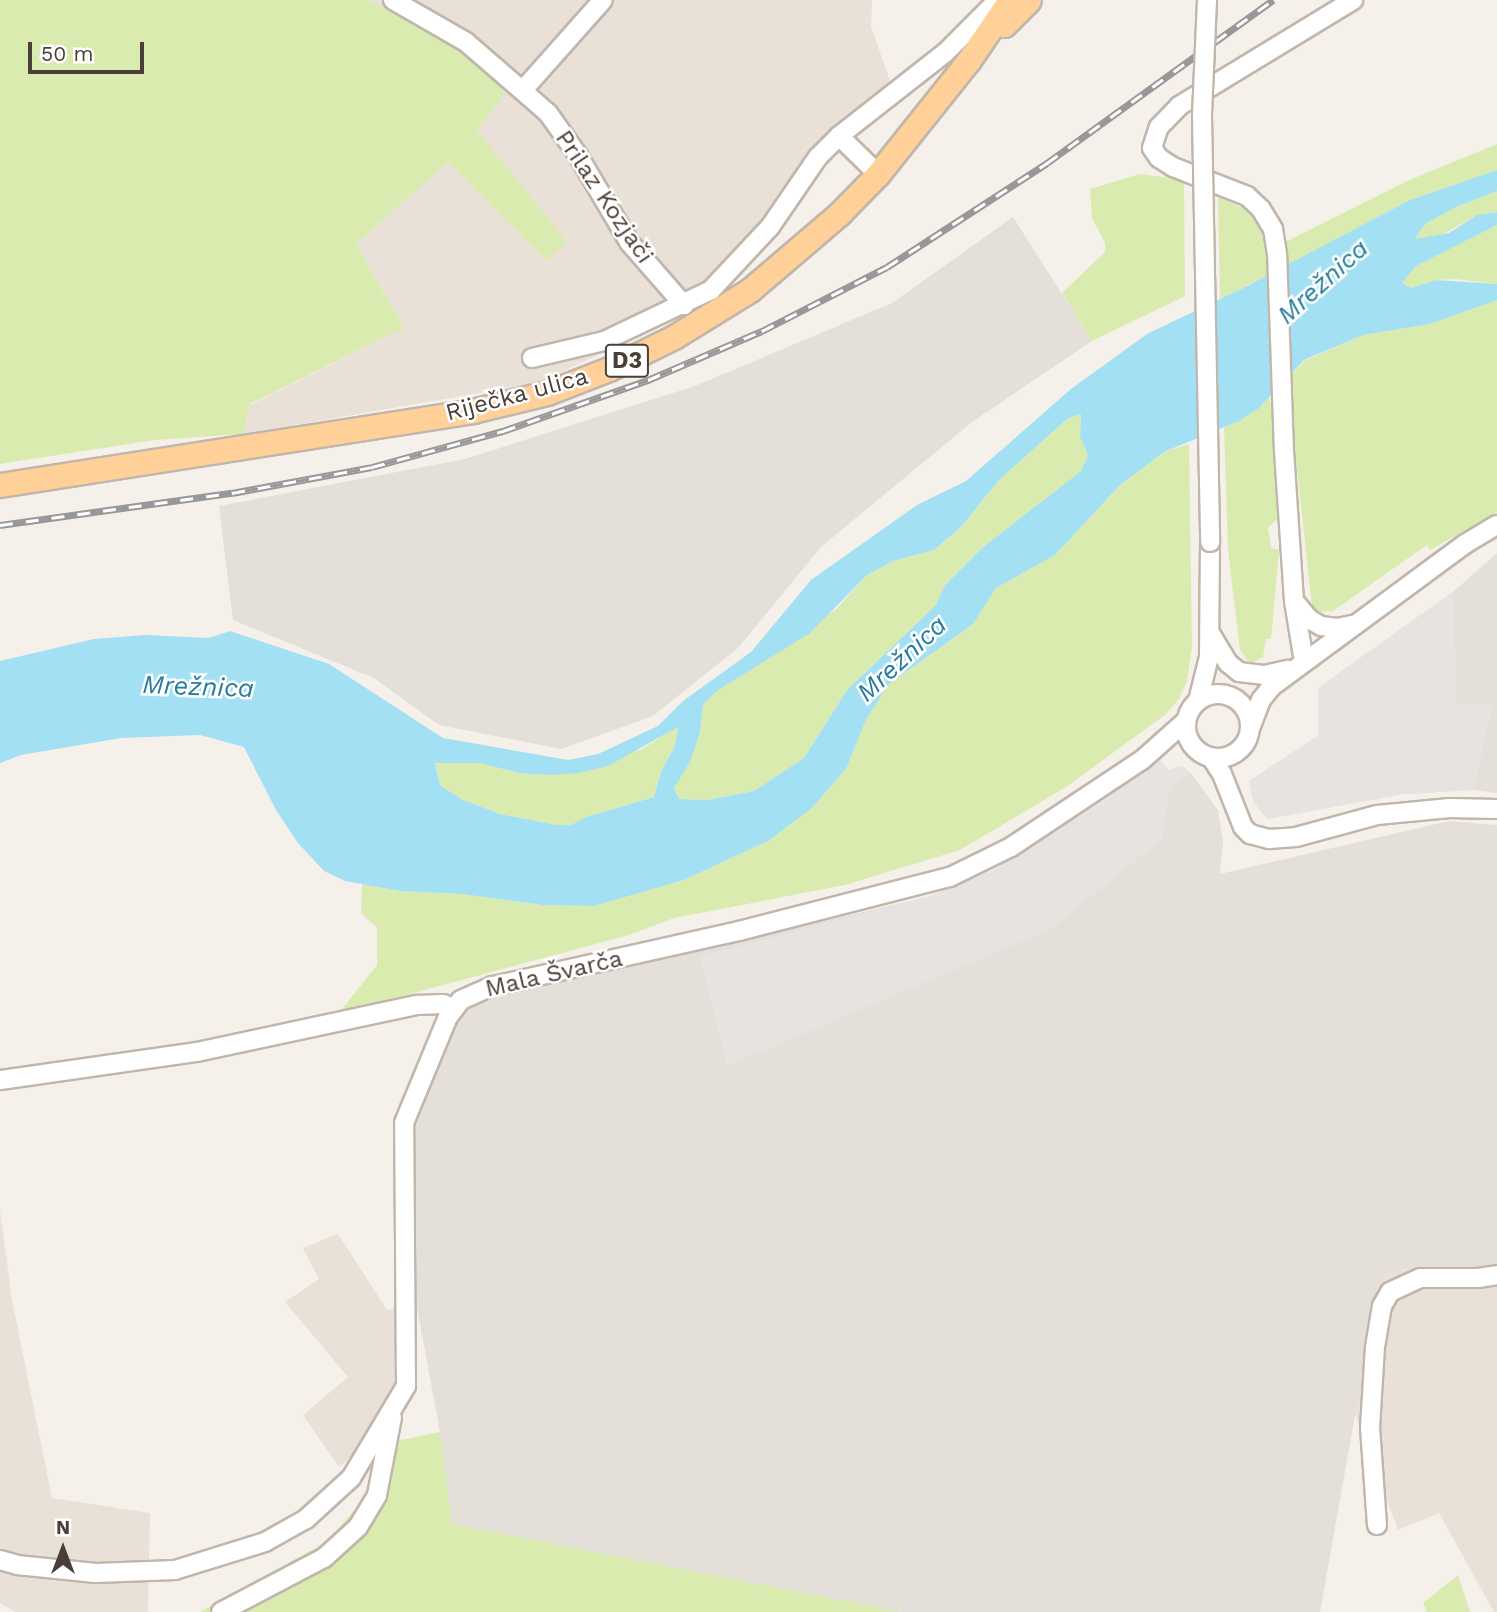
<!DOCTYPE html>
<meta charset="utf-8">
<style>
body{margin:0}
#map{position:relative;width:1497px;height:1612px;overflow:hidden;background:#f5f0e9;font-family:"Work Sans",sans-serif}
div>[style]{position:absolute}
[style*='--x']{left:calc(var(--x)*1px);top:calc(var(--y)*1px);width:calc(var(--w)*1px);rotate:calc(var(--a)*1deg)}
.residential>*{inset:0;background:#e9e1d7}
.industrial>*{inset:0;background:#e5dfda}
.green>*{inset:0;background:#daebb0}
.parking>*{inset:0;background:#e7e3e1}
.water>*{inset:0;background:#a3e0f4}
.roads{filter:drop-shadow(2px 0 #c1b6ab) drop-shadow(-2px 0 #c1b6ab) drop-shadow(0 2px #c1b6ab) drop-shadow(0 -2px #c1b6ab)}
.minor>*{height:18px;margin:-9px;padding:0 9px;transform-origin:9px;border-radius:9px;background:#fff}
.minor>.ring{margin:-9px;padding:0;box-sizing:content-box;background:none;border:18px solid #fff;border-radius:50%}
.major>*{height:23px;margin:-11.5px;padding:0 11.5px;transform-origin:11.5px;border-radius:11.5px;background:#ffd198}
.rail>*{height:7px;margin-top:-3.5px;transform-origin:0;background:repeating-linear-gradient(90deg,#fff 0 13px,#989898 0 26px);box-sizing:border-box;border-block:2px solid #989898}
.bridges{filter:drop-shadow(2px 0 #c1b6ab) drop-shadow(-2px 0 #c1b6ab) drop-shadow(0 2px #c1b6ab) drop-shadow(0 -2px #c1b6ab)}
.minor-bridge>*{height:18px;margin:-9px;padding:0 9px;transform-origin:9px;border-radius:9px;background:#fff}
span{translate:-50% -50%;white-space:nowrap;text-align:center;line-height:1.15;-webkit-text-stroke:5px #fff;paint-order:stroke}
.shield-label span{padding:2px 5px;background:#fff;border:2px solid;border-radius:5px;-webkit-text-stroke-width:0}
.shield-label{font-size:23px;color:#4a3f37;font-weight:700}
.street-label{font-size:24px;color:#4a3f37}
.water-label{font-size:26px;color:#247b9a;font-style:italic}
.north{position:absolute;left:28px;top:1514px;width:70px;height:70px;-webkit-text-stroke:5px #fff;paint-order:stroke;rotate:0deg;font-size:19px;font-weight:700;line-height:28px;text-align:center;color:#4a3f37}
.north::after{content:'';display:block;margin:auto;width:24px;height:32px;background:#4a3f37;clip-path:polygon(50% 0,100% 100%,50% 72%,0 100%)}
.scale{position:absolute;left:28px;top:42px;width:116px;height:32px;box-sizing:border-box;border:4px solid #4a3f37;border-top:0;padding-left:9px;font-size:21px;line-height:24px;white-space:nowrap;color:#4a3f37;-webkit-text-stroke:5px #fff;paint-order:stroke}
</style>
<div id="map">
<div class="residential">
<i style="clip-path:polygon(367px 0,872px 0,871px 27px,895px 95px,832px 144px,704px 298px,653px 330px,537px 383px,243px 434px,250px 405px,404px 328px,356px 244px,448px 161px,546px 261px,566px 242px,477px 130px,504px 93px,465px 47px)"></i>
<i style="clip-path:polygon(0 1210px,12px 1300px,52px 1498px,150px 1513px,148px 1612px,15px 1612px,0 1603px)"></i>
<i style="clip-path:polygon(338px 1234px,387px 1310px,398px 1308px,402px 1372px,391px 1407px,372px 1437px,339px 1467px,303px 1415px,348px 1377px,285px 1302px,319px 1279px,303px 1248px)"></i>
<i style="clip-path:polygon(1497px 1263px,1497px 1612px,1494px 1612px,1439px 1513px,1398px 1530px,1354px 1411px,1378px 1286px,1388px 1273px,1416px 1267px,1472px 1268px)"></i>
</div>
<div class="industrial">
<i style="clip-path:polygon(1013px 217px,1092px 341px,972px 422px,821px 547px,738px 648px,653px 716px,561px 749px,439px 725px,374px 678px,233px 620px,219px 506px,465px 459px,695px 386px,892px 303px)"></i>
<i style="clip-path:polygon(1497px 553px,1497px 793px,1473px 790px,1403px 794px,1267px 819px,1253px 801px,1249px 781px,1318px 736px,1318px 688px,1454px 591px)"></i>
<i style="clip-path:polygon(1160px 760px,1168px 770px,1182px 766px,1191px 773px,1218px 810px,1223px 841px,1220px 874px,1449px 821px,1497px 825px,1497px 1263px,1472px 1268px,1416px 1267px,1388px 1273px,1378px 1286px,1320px 1612px,902px 1612px,451px 1524px,440px 1432px,413px 1286px,413px 1128px,459px 1016px,479px 996px,689px 953px,927px 897px,994px 870px,1103px 801px)"></i>
</div>
<div class="green">
<i style="clip-path:polygon(0 0,367px 0,465px 47px,505px 93px,477px 130px,567px 242px,546px 261px,448px 162px,356px 244px,404px 328px,250px 404px,243px 434px,155px 440px,0 464px)"></i>
<i style="clip-path:polygon(1497px 144px,1497px 170px,1410px 200px,1286px 266px,1285px 242px,1407px 181px)"></i>
<i style="clip-path:polygon(1140px 174px,1184px 180px,1185px 296px,1092px 341px,1062px 293px,1105px 252px,1105px 243px,1092px 218px,1090px 189px)"></i>
<i style="clip-path:polygon(1497px 191px,1497px 212px,1477px 215px,1438px 237px,1415px 239px,1425px 224px,1456px 207px)"></i>
<i style="clip-path:polygon(1218px 197px,1244px 209px,1257px 222px,1266px 244px,1268px 275px,1220px 299px)"></i>
<i style="clip-path:polygon(1497px 225px,1497px 284px,1455px 279px,1436px 280px,1411px 288px,1402px 283px,1416px 266px)"></i>
<i style="clip-path:polygon(1497px 300px,1497px 512px,1430px 550px,1427px 545px,1333px 611px,1318px 612px,1312px 607px,1297px 469px,1291px 457px,1290px 376px,1304px 361px,1363px 335px,1430px 324px)"></i>
<i style="clip-path:polygon(1270px 397px,1278px 504px,1277px 519px,1268px 528px,1271px 548px,1279px 550px,1271px 639px,1266px 639px,1263px 657px,1250px 664px,1240px 650px,1228px 550px,1224px 428px,1259px 408px)"></i>
<i style="clip-path:polygon(1081px 414px,1080px 437px,1088px 455px,1081px 471px,982px 548px,945px 585px,936px 605px,847px 690px,804px 758px,754px 791px,708px 800px,679px 799px,674px 787px,690px 762px,700px 733px,703px 705px,715px 691px,778px 652px,837px 608px,867px 575px,893px 561px,934px 550px,961px 527px,998px 481px,1067px 419px)"></i>
<i style="clip-path:polygon(1189px 444px,1192px 647px,1187px 681px,1179px 699px,1165px 715px,1066px 787px,960px 850px,845px 885px,674px 918px,629px 935px,339px 1013px,377px 965px,377px 928px,361px 913px,362px 884px,400px 891px,462px 894px,543px 905px,594px 906px,684px 880px,768px 841px,812px 808px,846px 769px,866px 720px,888px 685px,973px 624px,996px 588px,1055px 555px,1120px 485px,1164px 452px)"></i>
<i style="clip-path:polygon(678px 726px,675px 746px,661px 772px,654px 797px,586px 817px,571px 825px,557px 825px,500px 814px,461px 799px,440px 785px,435px 762px,480px 763px,519px 773px,641px 750px)"></i>
<i style="clip-path:polygon(440px 1432px,452px 1524px,902px 1612px,200px 1612px,328px 1541px,367px 1495px,381px 1444px)"></i>
<i style="clip-path:polygon(1458px 1575px,1470px 1612px,1427px 1612px,1423px 1603px)"></i>
</div>
<div class="parking">
<i style="clip-path:polygon(1454px 591px,1456px 705px,1493px 705px,1473px 790px,1403px 794px,1267px 819px,1253px 801px,1249px 781px,1318px 736px,1318px 688px)"></i>
<i style="clip-path:polygon(1160px 760px,1168px 770px,1182px 766px,1191px 773px,1170px 787px,1162px 839px,1049px 930px,727px 1066px,700px 956px,927px 897px,994px 870px,1103px 801px)"></i>
</div>
<div class="water">
<i style="clip-path:polygon(evenodd,1497px 170px,1497px 191px,1456px 207px,1425px 224px,1415px 239px,1449px 233px,1477px 215px,1497px 212px,1497px 225px,1416px 266px,1402px 283px,1411px 288px,1436px 280px,1497px 284px,1497px 300px,1430px 324px,1363px 335px,1304px 360px,1259px 408px,1239px 421px,1164px 452px,1120px 485px,1055px 555px,996px 588px,973px 624px,888px 685px,866px 720px,846px 769px,812px 808px,768px 841px,684px 880px,594px 906px,543px 905px,462px 894px,400px 891px,345px 881px,324px 871px,298px 843px,276px 810px,244px 747px,200px 735px,121px 738px,21px 755px,0 763px,0 661px,94px 639px,146px 635px,209px 638px,230px 631px,329px 664px,443px 738px,568px 760px,598px 754px,658px 726px,683px 701px,751px 652px,811px 580px,917px 505px,966px 481px,1071px 389px,1147px 334px,1247px 286px,1410px 200px,1497px 170px,1081px 414px,1080px 437px,1088px 455px,1081px 471px,982px 548px,945px 585px,936px 605px,847px 690px,804px 758px,754px 791px,708px 800px,679px 799px,674px 788px,690px 762px,700px 733px,703px 705px,715px 692px,810px 633px,867px 575px,893px 561px,934px 550px,961px 527px,998px 481px,1067px 419px,1081px 414px,1497px 170px,678px 727px,675px 746px,661px 772px,654px 797px,586px 817px,571px 825px,557px 825px,500px 814px,461px 799px,440px 785px,435px 763px,480px 763px,519px 773px,553px 775px,579px 773px,608px 766px,678px 727px)"></i>
</div>
<div class="roads">
<div class="minor">
<i style="--x:393;--y:0;--w:84;--a:29.9"></i>
<i style="--x:466;--y:42;--w:108;--a:40.9"></i>
<i style="--x:548;--y:113;--w:54;--a:54.8"></i>
<i style="--x:579;--y:157;--w:99;--a:59.5"></i>
<i style="--x:629;--y:242;--w:84;--a:48.9"></i>
<i style="--x:523;--y:90;--w:120;--a:-48.4"></i>
<i style="--x:839;--y:136;--w:135;--a:-38.1"></i>
<i style="--x:945;--y:53;--w:75;--a:-45"></i>
<i style="--x:532;--y:358;--w:74;--a:-13.3"></i>
<i style="--x:604;--y:341;--w:119;--a:-25.5"></i>
<i style="--x:711;--y:290;--w:86;--a:-46.9"></i>
<i style="--x:770;--y:227;--w:85;--a:-55.6"></i>
<i style="--x:818;--y:157;--w:30;--a:-45"></i>
<i style="--x:839;--y:136;--w:54;--a:44.3"></i>
<i style="--x:1294;--y:601;--w:23;--a:50"></i>
<i style="--x:1309;--y:619;--w:14;--a:30"></i>
<i style="--x:1321;--y:626;--w:16;--a:7"></i>
<i style="--x:1337;--y:628;--w:16;--a:-11"></i>
<i style="--x:1210;--y:633;--w:35;--a:59"></i>
<i style="--x:1228;--y:663;--w:14;--a:39"></i>
<i style="--x:1239;--y:672;--w:26;--a:7"></i>
<i style="--x:1265;--y:675;--w:23;--a:-13"></i>
<i style="--x:1304;--y:662;--w:62;--a:-99.3"></i>
<i style="--x:1294;--y:601;--w:149;--a:-93.8"></i>
<i style="--x:1284;--y:452;--w:198;--a:-92"></i>
<i style="--x:1277;--y:254;--w:25;--a:-99"></i>
<i style="--x:1273;--y:229;--w:23;--a:-121"></i>
<i style="--x:1261;--y:209;--w:19;--a:-137"></i>
<i style="--x:1247;--y:196;--w:79;--a:-158.6"></i>
<i style="--x:1173;--y:167;--w:17;--a:-147"></i>
<i style="--x:1159;--y:158;--w:12;--a:-125"></i>
<i style="--x:1152;--y:148;--w:22;--a:-72"></i>
<i style="--x:1159;--y:127;--w:29;--a:-46"></i>
<i style="--x:1179;--y:106;--w:204;--a:-31.3"></i>
<i class="ring" style="left:1186px;top:694px;width:46px;height:46px"></i>
<i style="--x:1198;--y:701;--w:45;--a:-76"></i>
<i style="--x:1209;--y:657;--w:115;--a:-89.5"></i>
<i style="--x:1251;--y:726;--w:28;--a:-69"></i>
<i style="--x:1261;--y:700;--w:16;--a:-52"></i>
<i style="--x:1271;--y:687;--w:241;--a:-36.4"></i>
<i style="--x:1465;--y:544;--w:37;--a:-31"></i>
<i style="--x:1211;--y:757;--w:20;--a:57"></i>
<i style="--x:1222;--y:774;--w:57;--a:68.4"></i>
<i style="--x:1243;--y:827;--w:10;--a:45"></i>
<i style="--x:1250;--y:834;--w:20;--a:15"></i>
<i style="--x:1269;--y:839;--w:27;--a:-4"></i>
<i style="--x:1296;--y:837;--w:84;--a:-15.2"></i>
<i style="--x:1377;--y:815;--w:73;--a:-5.5"></i>
<i style="--x:1450;--y:808;--w:47;--a:1.2"></i>
<i style="--x:0;--y:1080;--w:199;--a:-8.1"></i>
<i style="--x:197;--y:1052;--w:225;--a:-12.1"></i>
<i style="--x:417;--y:1005;--w:26;--a:-2"></i>
<i style="--x:443;--y:1004;--w:11;--a:22"></i>
<i style="--x:1377;--y:1525;--w:97;--a:-94.1"></i>
<i style="--x:1370;--y:1428;--w:81;--a:-86.5"></i>
<i style="--x:1375;--y:1347;--w:42;--a:-80.3"></i>
<i style="--x:1382;--y:1306;--w:16;--a:-60"></i>
<i style="--x:1390;--y:1292;--w:33;--a:-25"></i>
<i style="--x:1420;--y:1278;--w:58;--a:0"></i>
<i style="--x:1478;--y:1278;--w:19;--a:-9"></i>
<i style="--x:0;--y:1560;--w:18;--a:16"></i>
<i style="--x:17;--y:1565;--w:79;--a:5.8"></i>
<i style="--x:96;--y:1573;--w:79;--a:-2.2"></i>
<i style="--x:175;--y:1570;--w:94;--a:-17.3"></i>
<i style="--x:265;--y:1542;--w:47;--a:-29.3"></i>
<i style="--x:306;--y:1519;--w:61;--a:-42.3"></i>
<i style="--x:351;--y:1478;--w:107;--a:-59.1"></i>
<i style="--x:406;--y:1386;--w:263;--a:-90.4"></i>
<i style="--x:404;--y:1123;--w:115;--a:-67.5"></i>
<i style="--x:448;--y:1017;--w:21;--a:-53"></i>
<i style="--x:461;--y:1000;--w:35;--a:-24"></i>
<i style="--x:493;--y:986;--w:252;--a:-12.6"></i>
<i style="--x:739;--y:931;--w:218;--a:-14.4"></i>
<i style="--x:950;--y:877;--w:68;--a:-26.2"></i>
<i style="--x:1011;--y:847;--w:157;--a:-33.6"></i>
<i style="--x:1142;--y:760;--w:59;--a:-41.6"></i>
<i style="--x:221;--y:1612;--w:116;--a:-27.7"></i>
<i style="--x:324;--y:1558;--w:46;--a:-42.4"></i>
<i style="--x:358;--y:1527;--w:37;--a:-59"></i>
<i style="--x:377;--y:1495;--w:79;--a:-79.1"></i>
</div>
<div class="major">
<i style="--x:1004;--y:25;--w:35;--a:-45"></i>
<i style="--x:0;--y:485;--w:478;--a:-8.9"></i>
<i style="--x:472;--y:411;--w:77;--a:-13.5"></i>
<i style="--x:547;--y:393;--w:66;--a:-21.2"></i>
<i style="--x:609;--y:369;--w:72;--a:-26.2"></i>
<i style="--x:674;--y:337;--w:89;--a:-31.7"></i>
<i style="--x:750;--y:290;--w:117;--a:-40.5"></i>
<i style="--x:839;--y:214;--w:56;--a:-45.7"></i>
<i style="--x:878;--y:174;--w:146;--a:-51.4"></i>
<i style="--x:969;--y:60;--w:73;--a:-55.7"></i>
</div>
</div>
<div class="rail">
<i style="--x:0;--y:525;--w:234;--a:-7.9"></i>
<i style="--x:232;--y:493;--w:142;--a:-10.5"></i>
<i style="--x:372;--y:467;--w:136;--a:-15.4"></i>
<i style="--x:503;--y:431;--w:154;--a:-19.4"></i>
<i style="--x:648;--y:380;--w:124;--a:-23.3"></i>
<i style="--x:762;--y:331;--w:140;--a:-27.1"></i>
<i style="--x:887;--y:267;--w:191;--a:-33"></i>
<i style="--x:1047;--y:163;--w:279;--a:-35.8"></i>
</div>
<div class="bridges">
<div class="minor-bridge">
<i style="--x:1207;--y:0;--w:116;--a:92.5"></i>
<i style="--x:1202;--y:116;--w:426;--a:88.9"></i>
</div>
</div>
<div class="shield-label">
<span style="left:627px;top:361px">D3</span>
</div>
<div class="street-label">
<span style="left:604px;top:197px;rotate:56deg">Prilaz Kozjači</span>
<span style="left:517px;top:395px;rotate:-15deg">Riječka ulica</span>
<span style="left:554px;top:974px;rotate:-13deg">Mala Švarča</span>
</div>
<div class="water-label">
<span style="left:1323px;top:282px;rotate:-42deg">Mrežnica</span>
<span style="left:902px;top:659px;rotate:-43deg">Mrežnica</span>
<span style="left:198px;top:687px;rotate:2deg">Mrežnica</span>
</div>
<div class="north">N</div>
<div class="scale">50 m</div>
</div>
